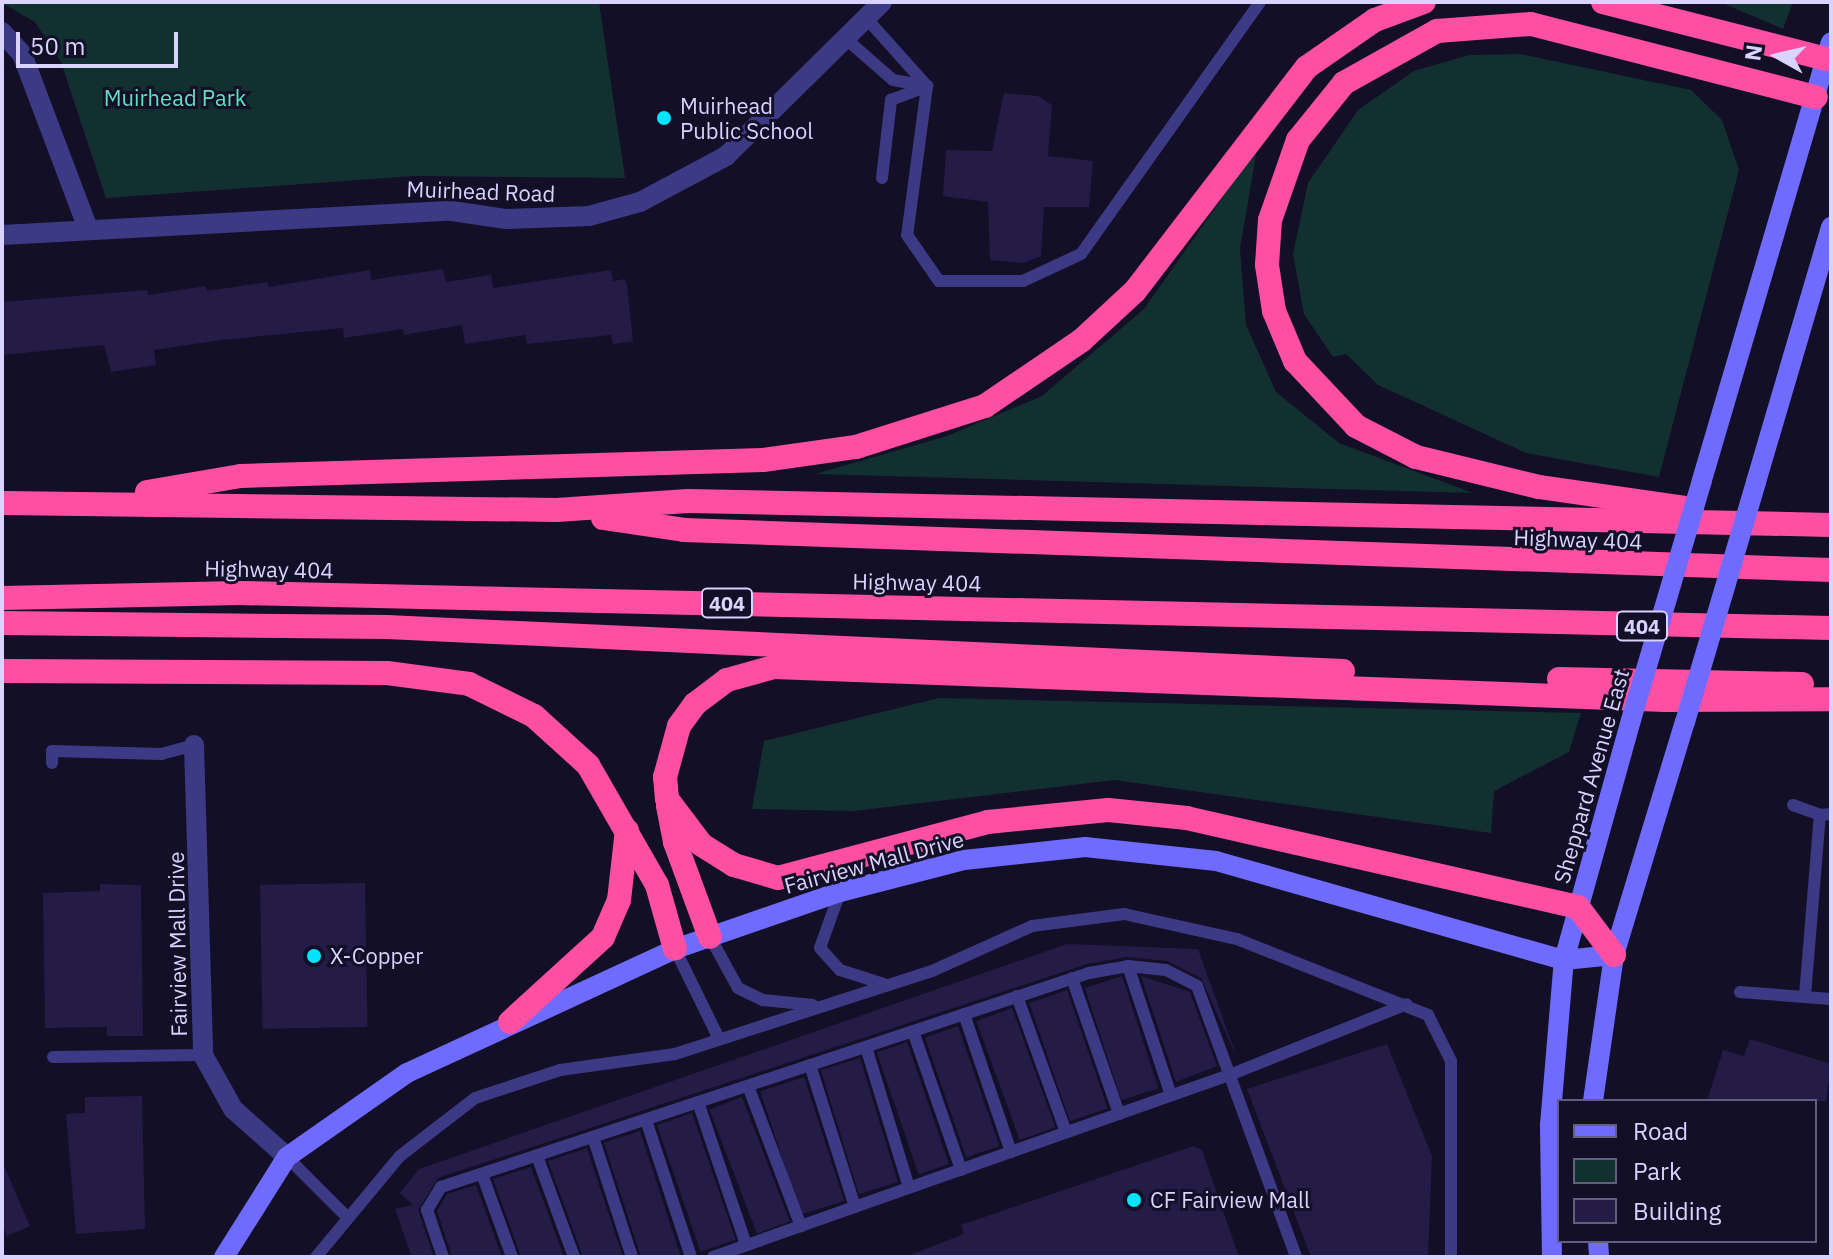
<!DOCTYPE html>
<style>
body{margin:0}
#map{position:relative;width:1833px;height:1259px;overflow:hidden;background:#130f26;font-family:"IBM Plex Sans",sans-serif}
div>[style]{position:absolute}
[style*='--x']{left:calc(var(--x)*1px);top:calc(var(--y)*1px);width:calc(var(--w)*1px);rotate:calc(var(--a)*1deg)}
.green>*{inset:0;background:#12302f}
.building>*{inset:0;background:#241b47;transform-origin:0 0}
.lane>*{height:12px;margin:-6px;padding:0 6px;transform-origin:6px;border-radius:6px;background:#3d3a85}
.street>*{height:20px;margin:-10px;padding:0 10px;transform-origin:10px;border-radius:10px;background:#3d3a85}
.secondary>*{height:20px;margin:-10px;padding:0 10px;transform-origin:10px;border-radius:10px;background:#6f6bff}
.highway>*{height:24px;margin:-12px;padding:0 12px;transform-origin:12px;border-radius:12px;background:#ff4fa3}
.secondary-bridge>*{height:20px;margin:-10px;padding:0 10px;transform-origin:10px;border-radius:10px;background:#6f6bff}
.dots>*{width:22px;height:22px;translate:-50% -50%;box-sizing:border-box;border:4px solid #130f26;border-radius:50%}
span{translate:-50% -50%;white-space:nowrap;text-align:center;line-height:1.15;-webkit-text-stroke:6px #130f26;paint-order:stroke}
.shield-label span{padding:2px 6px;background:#130f26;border:2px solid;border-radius:6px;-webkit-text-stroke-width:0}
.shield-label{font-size:20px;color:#d9d4ff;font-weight:700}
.park-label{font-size:22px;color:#5fe0c0}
.poi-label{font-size:22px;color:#d9d4ff}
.left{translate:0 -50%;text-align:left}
.street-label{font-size:22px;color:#d9d4ff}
.frame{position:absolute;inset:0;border:4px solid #d9d4ff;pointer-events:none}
.legend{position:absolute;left:1557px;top:1099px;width:260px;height:144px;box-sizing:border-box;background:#130f26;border:2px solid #625e7d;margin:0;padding:10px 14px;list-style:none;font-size:24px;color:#d9d4ff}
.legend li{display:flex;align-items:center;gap:16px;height:40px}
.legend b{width:40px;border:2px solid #625e7d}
.north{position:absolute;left:1737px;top:16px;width:80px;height:80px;-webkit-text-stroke:6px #130f26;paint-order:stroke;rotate:278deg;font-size:22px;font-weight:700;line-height:32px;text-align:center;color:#d9d4ff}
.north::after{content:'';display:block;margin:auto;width:28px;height:36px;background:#d9d4ff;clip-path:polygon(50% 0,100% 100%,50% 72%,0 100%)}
.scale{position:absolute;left:16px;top:32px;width:162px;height:36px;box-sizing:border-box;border:4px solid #d9d4ff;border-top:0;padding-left:10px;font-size:24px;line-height:28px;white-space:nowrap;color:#d9d4ff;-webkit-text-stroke:6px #130f26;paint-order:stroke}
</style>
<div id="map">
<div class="green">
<i style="clip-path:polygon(599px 2px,625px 178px,413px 176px,106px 198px,61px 62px,35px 22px,2px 3px)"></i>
<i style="clip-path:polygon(1720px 2px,1793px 2px,1783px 29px)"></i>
<i style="clip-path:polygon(1521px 54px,1691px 90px,1722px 120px,1739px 170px,1659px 477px,1526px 453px,1378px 385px,1346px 354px,1333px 357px,1304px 314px,1293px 254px,1308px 183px,1358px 110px,1414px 71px,1469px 55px)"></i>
<i style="clip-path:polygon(1257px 149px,1240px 249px,1246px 325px,1276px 392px,1339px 443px,1473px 493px,815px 474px,947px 436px,1042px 396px,1144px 309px)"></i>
<i style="clip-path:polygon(939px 698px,1581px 713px,1569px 752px,1494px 791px,1491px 833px,1115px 780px,854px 811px,752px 809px,764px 741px)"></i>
</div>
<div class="building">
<i style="clip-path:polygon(1004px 93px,1038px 96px,1052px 105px,1048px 156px,1093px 161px,1089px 207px,1044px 207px,1041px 256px,1024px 263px,990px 260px,988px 202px,943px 196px,946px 150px,992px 151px)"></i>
<i style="clip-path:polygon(443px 269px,446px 282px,491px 275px,493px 288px,611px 270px,613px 281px,625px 279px,627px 285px,633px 341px,613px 344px,611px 335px,527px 344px,525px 335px,465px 344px,462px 325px,404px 335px,403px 329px,344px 338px,343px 328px,222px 340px,154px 350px,156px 365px,111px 372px,104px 345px,2px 355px,2px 302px,147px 290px,148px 295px,206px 286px,207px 291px,268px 282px,268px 287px,370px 270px,371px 280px)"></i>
<i style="left:365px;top:883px;width:144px;height:105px;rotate:89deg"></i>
<i style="clip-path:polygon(100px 884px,141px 885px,143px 1036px,107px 1036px,107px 1027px,45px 1028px,43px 893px,100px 891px)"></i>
<i style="clip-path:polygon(1067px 944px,1198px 949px,1237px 1058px,1201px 978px,1167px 961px,1127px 957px,1087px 964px,438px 1178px,418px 1210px,434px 1257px,412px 1257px,395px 1209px,413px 1205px,400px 1193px,419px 1169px)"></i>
<i style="left:1122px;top:976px;width:118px;height:39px;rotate:72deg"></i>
<i style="clip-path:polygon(1141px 976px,1190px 992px,1217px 1066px,1176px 1082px)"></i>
<i style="left:1067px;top:990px;width:125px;height:40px;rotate:71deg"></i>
<i style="left:1012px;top:1008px;width:127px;height:38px;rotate:70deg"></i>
<i style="left:958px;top:1026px;width:127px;height:35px;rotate:71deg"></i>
<i style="clip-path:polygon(1750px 1039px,1831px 1064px,1826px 1101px,1707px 1101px,1723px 1050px,1744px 1056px)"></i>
<i style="left:907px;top:1042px;width:129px;height:32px;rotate:71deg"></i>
<i style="clip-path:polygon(1387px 1044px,1432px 1156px,1428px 1257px,1311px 1257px,1247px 1089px)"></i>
<i style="left:860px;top:1058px;width:130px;height:41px;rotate:73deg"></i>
<i style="left:804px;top:1077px;width:130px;height:46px;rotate:72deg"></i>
<i style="clip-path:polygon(142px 1096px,145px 1229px,76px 1234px,66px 1114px,85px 1113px,85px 1097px)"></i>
<i style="left:742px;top:1097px;width:133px;height:35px;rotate:69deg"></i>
<i style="left:692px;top:1113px;width:134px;height:37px;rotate:71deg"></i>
<i style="left:640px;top:1131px;width:133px;height:38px;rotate:72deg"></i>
<i style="clip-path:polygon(1193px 1146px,1202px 1150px,1239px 1257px,905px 1257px,964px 1234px,961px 1225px)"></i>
<i style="clip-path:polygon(587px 1148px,623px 1257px,583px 1257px,548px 1161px)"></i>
<i style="clip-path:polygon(2px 1161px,30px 1226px,7px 1236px,2px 1224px)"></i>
<i style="clip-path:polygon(531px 1167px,564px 1257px,521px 1257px,493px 1179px)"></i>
<i style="clip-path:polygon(476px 1185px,502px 1257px,452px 1257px,437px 1211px,447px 1194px)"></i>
</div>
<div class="lane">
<i style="--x:867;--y:19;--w:90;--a:48.2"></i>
<i style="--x:927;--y:86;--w:150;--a:97.6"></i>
<i style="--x:907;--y:235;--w:56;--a:55.2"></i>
<i style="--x:939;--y:281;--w:84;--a:0"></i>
<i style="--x:1023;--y:281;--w:64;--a:-25"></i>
<i style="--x:1081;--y:254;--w:309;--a:-54.6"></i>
<i style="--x:846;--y:39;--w:62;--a:41.1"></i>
<i style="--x:893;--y:80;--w:35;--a:10"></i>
<i style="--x:882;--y:178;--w:79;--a:-83.4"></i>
<i style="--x:891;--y:100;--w:39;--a:-21"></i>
<i style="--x:52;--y:763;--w:12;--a:-90"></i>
<i style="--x:52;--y:751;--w:109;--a:1.6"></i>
<i style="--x:161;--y:754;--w:34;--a:-15"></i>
<i style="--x:1793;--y:805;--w:29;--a:20"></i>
<i style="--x:840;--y:892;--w:59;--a:109.7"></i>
<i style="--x:820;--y:948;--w:30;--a:48"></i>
<i style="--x:840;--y:970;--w:49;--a:17.7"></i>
<i style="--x:710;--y:937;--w:58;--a:61.2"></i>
<i style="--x:738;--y:988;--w:28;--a:26"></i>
<i style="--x:763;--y:1000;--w:50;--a:5.7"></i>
<i style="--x:675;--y:949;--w:100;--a:63.9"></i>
<i style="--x:1128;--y:966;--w:136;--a:71.6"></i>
<i style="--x:1072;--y:978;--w:144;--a:70.9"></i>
<i style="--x:1740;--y:992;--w:91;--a:4.4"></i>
<i style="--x:1017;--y:996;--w:145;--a:70.2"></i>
<i style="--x:1805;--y:996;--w:182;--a:-85.3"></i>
<i style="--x:1820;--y:815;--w:11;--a:-5"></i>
<i style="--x:964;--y:1014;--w:146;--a:71.2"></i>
<i style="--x:913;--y:1031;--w:147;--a:70.9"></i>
<i style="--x:866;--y:1047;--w:147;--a:73"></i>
<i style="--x:53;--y:1057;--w:150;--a:-0.8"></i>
<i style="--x:810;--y:1065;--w:149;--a:72.4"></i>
<i style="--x:748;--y:1086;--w:150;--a:69.3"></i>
<i style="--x:698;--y:1102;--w:151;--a:71.4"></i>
<i style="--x:646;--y:1120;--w:144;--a:71.8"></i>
<i style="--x:593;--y:1137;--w:126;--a:72"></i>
<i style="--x:537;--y:1156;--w:108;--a:69.9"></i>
<i style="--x:287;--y:1157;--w:83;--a:45"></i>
<i style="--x:482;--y:1174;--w:88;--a:70.1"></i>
<i style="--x:316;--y:1257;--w:131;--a:-50.3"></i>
<i style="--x:400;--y:1156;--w:95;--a:-37.7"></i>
<i style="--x:475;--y:1098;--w:89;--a:-18.2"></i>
<i style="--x:560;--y:1070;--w:116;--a:-7.9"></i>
<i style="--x:675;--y:1054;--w:270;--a:-17.9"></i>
<i style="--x:932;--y:971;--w:110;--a:-24.2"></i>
<i style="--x:1032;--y:926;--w:93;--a:-7.4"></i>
<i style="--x:1124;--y:914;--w:116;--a:12.5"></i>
<i style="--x:1237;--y:939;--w:206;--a:21.7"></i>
<i style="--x:1428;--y:1015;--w:51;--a:63.4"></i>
<i style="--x:1451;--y:1061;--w:196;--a:90"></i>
<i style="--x:443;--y:1257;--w:50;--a:-108.8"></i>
<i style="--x:427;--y:1210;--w:27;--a:-59"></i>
<i style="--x:441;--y:1187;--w:682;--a:-18.28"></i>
<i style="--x:1089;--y:973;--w:40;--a:-10"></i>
<i style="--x:1128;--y:966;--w:38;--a:6"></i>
<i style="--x:1166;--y:970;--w:35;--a:27"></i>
<i style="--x:1197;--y:986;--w:289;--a:69.9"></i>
<i style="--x:713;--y:1257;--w:550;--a:-19.42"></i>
<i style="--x:1232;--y:1074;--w:188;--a:-21.8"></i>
</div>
<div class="street">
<i style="--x:2;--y:32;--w:30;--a:48"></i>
<i style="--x:22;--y:54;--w:187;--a:69.3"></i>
<i style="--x:2;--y:235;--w:451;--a:-3.1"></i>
<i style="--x:452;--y:211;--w:55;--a:8.4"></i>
<i style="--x:506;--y:219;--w:83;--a:-2.1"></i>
<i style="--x:589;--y:216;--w:53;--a:-15.4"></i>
<i style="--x:640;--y:202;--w:98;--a:-28.1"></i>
<i style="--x:726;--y:156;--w:219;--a:-44.6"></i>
<i style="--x:194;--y:745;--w:310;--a:88.3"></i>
<i style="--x:203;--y:1055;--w:62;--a:60.9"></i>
<i style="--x:233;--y:1109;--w:72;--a:41.6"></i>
</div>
<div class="secondary">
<i style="--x:1702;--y:480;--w:456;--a:-73.6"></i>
<i style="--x:1756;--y:482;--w:266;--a:-73.6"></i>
<i style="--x:1593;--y:1101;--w:148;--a:-81.8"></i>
<i style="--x:1614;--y:955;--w:244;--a:-73.1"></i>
<i style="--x:1598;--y:1241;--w:16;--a:86"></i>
<i style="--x:224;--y:1257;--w:118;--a:-57.8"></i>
<i style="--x:287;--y:1157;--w:146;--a:-35"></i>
<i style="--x:407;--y:1073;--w:295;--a:-24.8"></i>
<i style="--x:675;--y:949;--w:175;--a:-19.1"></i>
<i style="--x:840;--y:892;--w:128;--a:-14.5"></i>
<i style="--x:964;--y:860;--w:122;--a:-6.1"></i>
<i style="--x:1085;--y:847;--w:132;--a:6.1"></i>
<i style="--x:1216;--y:861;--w:362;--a:15.9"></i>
<i style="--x:1564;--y:960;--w:50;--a:-5.7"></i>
<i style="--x:1552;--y:1257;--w:132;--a:-90.9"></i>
<i style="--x:1550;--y:1125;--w:166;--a:-85.2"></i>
<i style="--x:1564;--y:960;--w:249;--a:-74.4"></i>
</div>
<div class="highway">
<i style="--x:1603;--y:2;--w:230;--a:14.3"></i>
<i style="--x:147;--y:492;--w:95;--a:-9.7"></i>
<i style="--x:241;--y:476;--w:522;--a:-1.76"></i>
<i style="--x:763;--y:460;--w:94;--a:-8"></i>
<i style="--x:856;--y:447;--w:135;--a:-17.6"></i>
<i style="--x:985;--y:406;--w:117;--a:-34.2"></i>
<i style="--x:1082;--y:340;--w:72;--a:-42.8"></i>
<i style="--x:1135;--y:291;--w:282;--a:-52.5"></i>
<i style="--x:1307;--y:67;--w:83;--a:-34.7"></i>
<i style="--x:1375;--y:20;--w:52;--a:-20.2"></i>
<i style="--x:2;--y:503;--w:555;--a:0.72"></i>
<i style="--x:557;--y:510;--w:131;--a:-3.9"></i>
<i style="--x:688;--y:501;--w:1143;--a:1.2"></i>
<i style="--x:1692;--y:509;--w:155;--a:-171.8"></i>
<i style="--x:1539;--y:487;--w:127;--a:-166.3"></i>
<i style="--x:1416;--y:457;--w:68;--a:-152.7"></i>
<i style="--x:1356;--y:426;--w:89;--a:-133.2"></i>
<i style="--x:1295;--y:361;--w:54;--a:-112.8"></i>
<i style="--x:1274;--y:311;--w:47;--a:-98.7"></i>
<i style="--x:1267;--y:265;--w:45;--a:-86.2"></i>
<i style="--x:1270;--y:220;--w:85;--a:-70.7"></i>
<i style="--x:1298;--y:140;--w:73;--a:-51.1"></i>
<i style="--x:1344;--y:83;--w:107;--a:-29.2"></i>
<i style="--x:1437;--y:31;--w:94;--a:-4.3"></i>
<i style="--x:1531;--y:24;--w:294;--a:14.4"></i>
<i style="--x:603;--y:518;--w:82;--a:8.4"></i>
<i style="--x:684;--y:530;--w:1148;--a:2"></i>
<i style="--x:2;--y:598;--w:237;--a:-1.2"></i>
<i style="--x:239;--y:593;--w:1592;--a:1.26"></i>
<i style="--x:2;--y:623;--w:385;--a:0.6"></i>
<i style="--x:387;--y:627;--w:957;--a:2.64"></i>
<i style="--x:2;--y:671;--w:385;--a:0.3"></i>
<i style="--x:387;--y:673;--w:83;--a:7.6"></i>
<i style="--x:469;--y:684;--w:72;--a:26.2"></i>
<i style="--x:534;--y:716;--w:73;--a:42.2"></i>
<i style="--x:588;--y:765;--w:138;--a:60.1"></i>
<i style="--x:657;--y:885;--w:66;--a:74.3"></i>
<i style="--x:1559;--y:679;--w:243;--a:1.2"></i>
<i style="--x:668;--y:806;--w:37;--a:79"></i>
<i style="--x:675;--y:842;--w:101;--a:69.8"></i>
<i style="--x:1614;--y:955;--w:60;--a:-126.9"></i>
<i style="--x:1578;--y:907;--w:401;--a:-167.2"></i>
<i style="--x:1187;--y:818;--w:79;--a:-174.2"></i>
<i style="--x:1108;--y:810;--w:121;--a:174.3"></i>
<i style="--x:988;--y:822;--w:217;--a:165.1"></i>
<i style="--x:778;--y:878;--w:46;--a:-163.5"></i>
<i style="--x:734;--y:865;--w:39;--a:-148"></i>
<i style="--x:701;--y:844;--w:56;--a:-127.1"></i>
<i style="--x:667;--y:799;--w:22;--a:-95"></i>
<i style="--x:665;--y:777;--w:53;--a:-74.6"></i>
<i style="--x:679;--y:726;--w:27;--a:-54"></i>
<i style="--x:695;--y:704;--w:40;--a:-37"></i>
<i style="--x:727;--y:680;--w:49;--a:-15.5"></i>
<i style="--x:774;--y:667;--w:892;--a:2.12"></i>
<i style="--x:1665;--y:700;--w:166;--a:-0.3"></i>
<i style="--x:510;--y:1022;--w:126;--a:-42.4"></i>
<i style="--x:603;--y:937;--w:40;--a:-66.6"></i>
<i style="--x:619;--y:900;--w:70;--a:-83.5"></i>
</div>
<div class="secondary-bridge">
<i style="--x:1631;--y:720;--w:250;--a:-73.5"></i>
<i style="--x:1685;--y:722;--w:250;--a:-73.5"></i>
</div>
<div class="dots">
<i style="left:664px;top:118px;background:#00e5ff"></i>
<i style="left:314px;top:956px;background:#00e5ff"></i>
<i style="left:1134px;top:1200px;background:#00e5ff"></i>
</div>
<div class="shield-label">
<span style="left:727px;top:603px">404</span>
<span style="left:1642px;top:626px">404</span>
</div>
<div class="park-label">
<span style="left:175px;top:98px">Muirhead Park</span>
</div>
<div class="poi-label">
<span class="left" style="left:680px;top:118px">Muirhead<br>Public School</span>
<span class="left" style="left:330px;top:956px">X-Copper</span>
<span class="left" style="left:1150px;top:1200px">CF Fairview Mall</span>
</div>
<div class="street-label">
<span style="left:481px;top:191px;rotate:2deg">Muirhead Road</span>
<span style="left:1578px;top:539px;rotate:2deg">Highway 404</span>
<span style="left:269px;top:569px;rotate:1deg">Highway 404</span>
<span style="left:917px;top:582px;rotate:1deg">Highway 404</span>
<span style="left:1591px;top:776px;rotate:-74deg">Sheppard Avenue East</span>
<span style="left:874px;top:862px;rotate:-15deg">Fairview Mall Drive</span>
<span style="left:177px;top:944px;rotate:-91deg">Fairview Mall Drive</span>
</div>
<div class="frame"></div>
<ul class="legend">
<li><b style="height:10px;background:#6f6bff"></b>Road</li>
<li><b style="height:22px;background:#12302f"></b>Park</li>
<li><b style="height:22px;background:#241b47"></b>Building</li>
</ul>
<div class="north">N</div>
<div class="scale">50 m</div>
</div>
